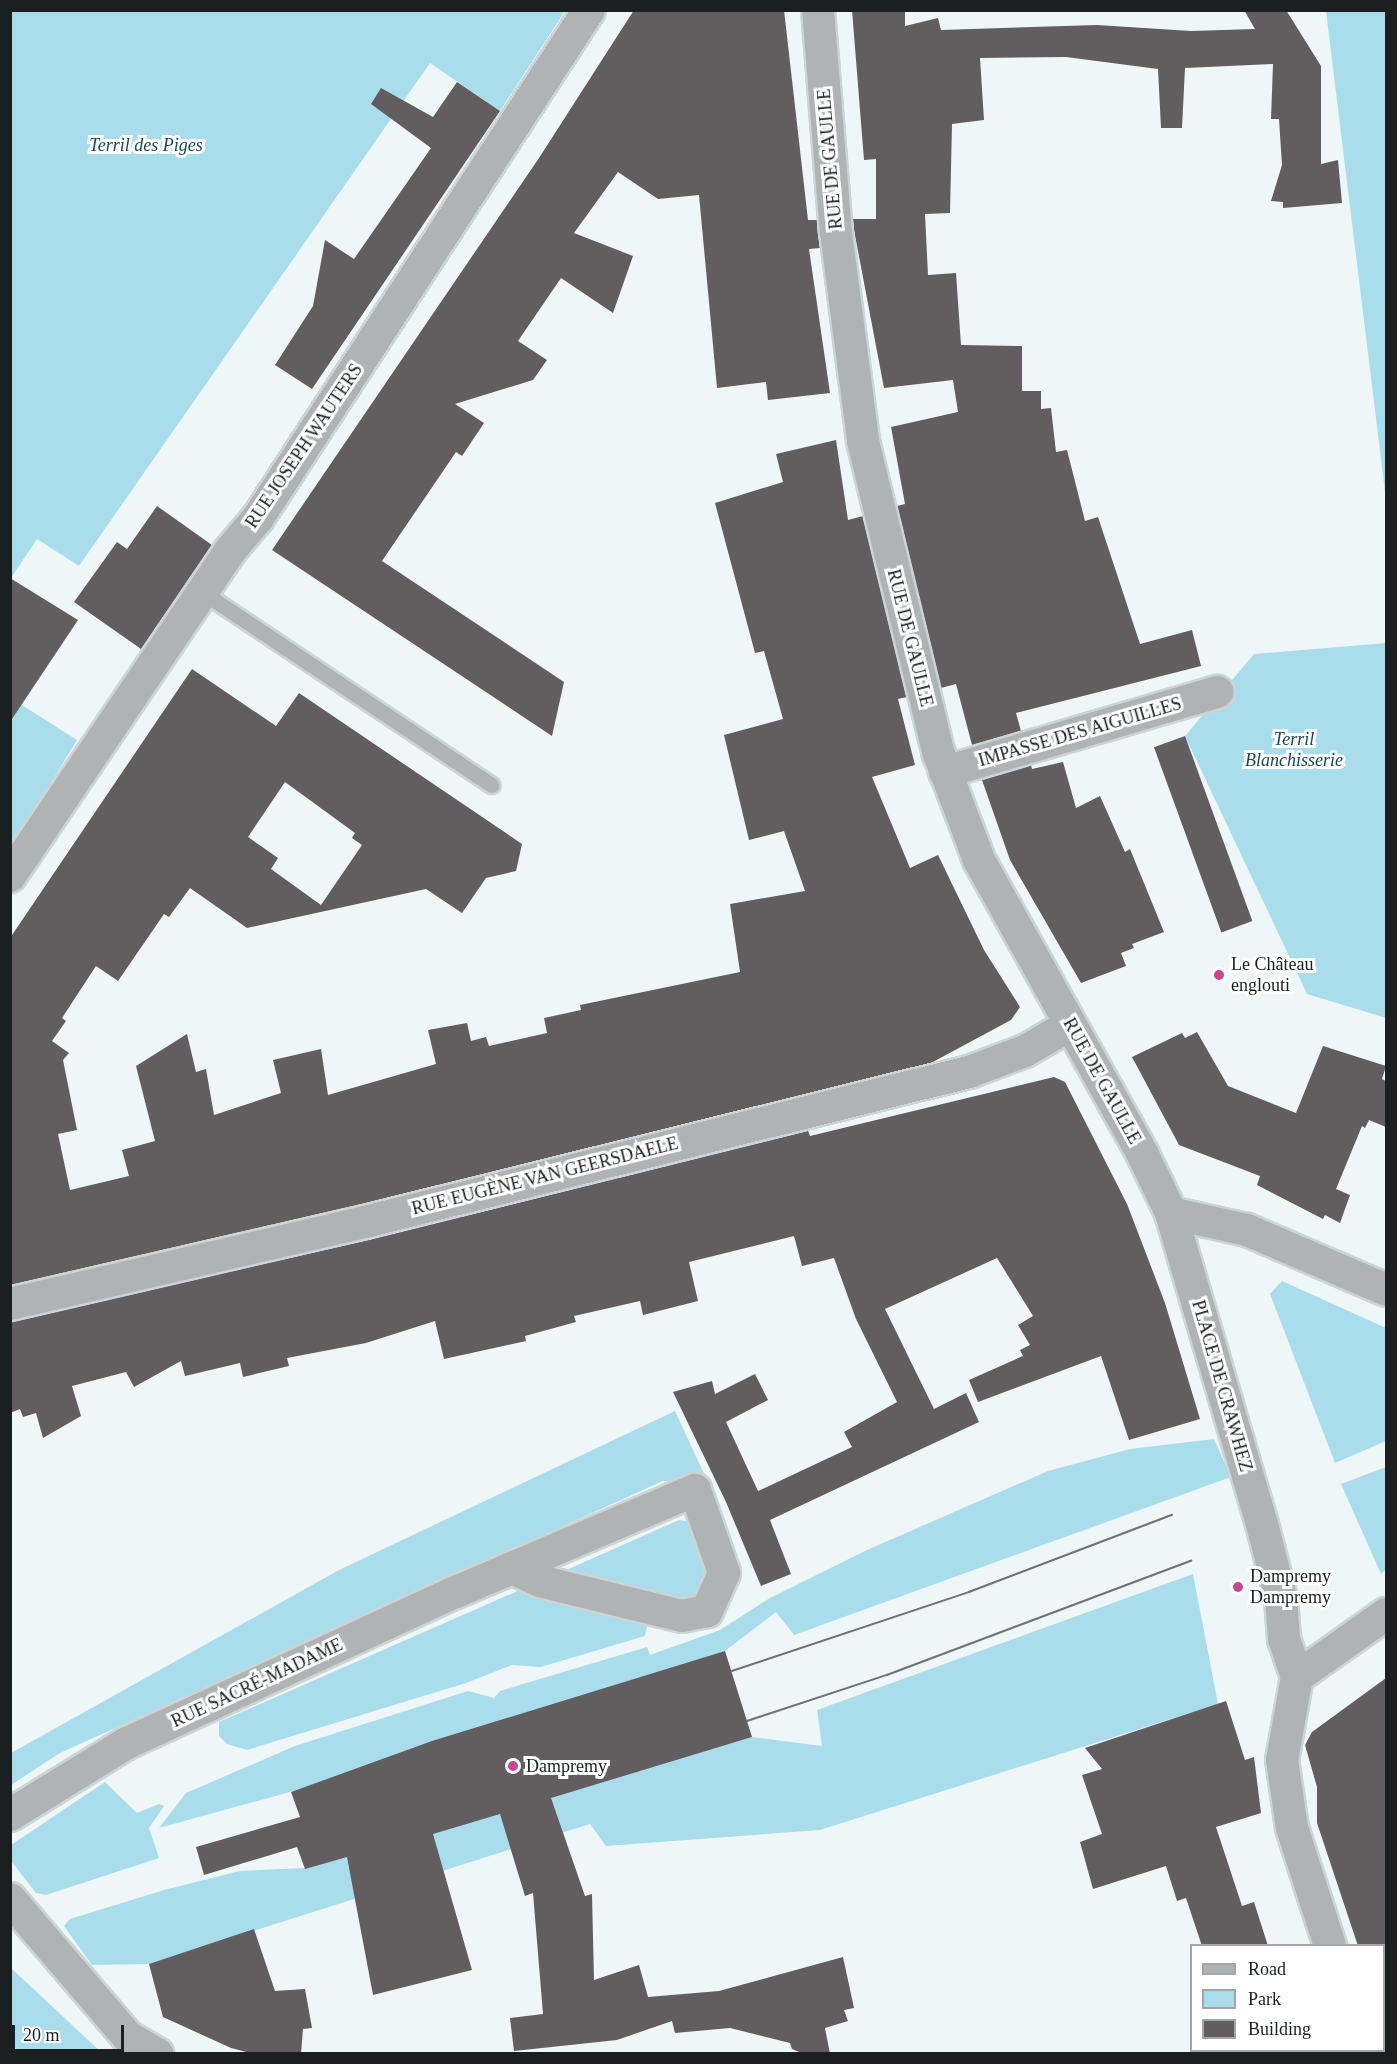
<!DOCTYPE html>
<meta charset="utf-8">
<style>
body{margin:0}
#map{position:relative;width:1397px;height:2064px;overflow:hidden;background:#eff6f8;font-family:"Times New Roman",serif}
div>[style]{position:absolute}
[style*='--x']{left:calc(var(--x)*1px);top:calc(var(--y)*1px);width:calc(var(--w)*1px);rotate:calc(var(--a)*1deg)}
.green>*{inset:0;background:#a9ddec}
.building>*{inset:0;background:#625d5f;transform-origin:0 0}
.roads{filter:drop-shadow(2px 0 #cdd4d5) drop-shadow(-2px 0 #cdd4d5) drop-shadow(0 2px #cdd4d5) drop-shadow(0 -2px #cdd4d5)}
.lane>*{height:15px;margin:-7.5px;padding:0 7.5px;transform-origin:7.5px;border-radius:7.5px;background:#b0b3b4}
.street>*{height:32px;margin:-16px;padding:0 16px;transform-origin:16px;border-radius:16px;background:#b0b3b4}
.tram>*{height:1.5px;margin:-0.75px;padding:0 0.75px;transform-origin:0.75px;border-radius:0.75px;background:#6d7273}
.dots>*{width:16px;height:16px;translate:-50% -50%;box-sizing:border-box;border:3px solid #fff;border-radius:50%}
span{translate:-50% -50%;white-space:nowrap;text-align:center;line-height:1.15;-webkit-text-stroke:6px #fff;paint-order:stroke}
.park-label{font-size:18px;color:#194854;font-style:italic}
.street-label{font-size:18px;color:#1c1f1f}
.poi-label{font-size:18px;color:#1c1f1f}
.left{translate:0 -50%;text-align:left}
.frame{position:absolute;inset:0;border:12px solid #1c1f1f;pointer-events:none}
.legend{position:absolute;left:1190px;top:1944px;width:195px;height:108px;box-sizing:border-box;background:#fff;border:2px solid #a4a5a5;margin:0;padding:8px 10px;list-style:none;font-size:18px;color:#1c1f1f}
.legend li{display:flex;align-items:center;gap:12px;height:30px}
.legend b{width:30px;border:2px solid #a4a5a5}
.scale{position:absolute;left:12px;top:2025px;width:112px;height:27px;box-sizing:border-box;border:3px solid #1c1f1f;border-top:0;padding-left:8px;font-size:18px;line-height:21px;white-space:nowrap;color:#1c1f1f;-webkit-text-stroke:4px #fff;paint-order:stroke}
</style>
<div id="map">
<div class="green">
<i style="clip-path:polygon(11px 11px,565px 11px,500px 111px,430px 63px,79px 566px,37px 539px,11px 578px)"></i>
<i style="clip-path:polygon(1326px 11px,1386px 11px,1386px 500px)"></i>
<i style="clip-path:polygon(1386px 643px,1386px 1018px,1307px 994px,1185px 736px,1254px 654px)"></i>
<i style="clip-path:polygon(11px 698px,77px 740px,11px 848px)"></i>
<i style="clip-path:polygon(1282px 1281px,1386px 1328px,1386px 1441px,1335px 1463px,1270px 1294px)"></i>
<i style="clip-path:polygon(675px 1411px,718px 1504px,708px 1503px,693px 1481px,663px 1481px,60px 1753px,11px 1785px,11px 1753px,339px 1570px)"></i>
<i style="clip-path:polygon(1214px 1439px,1231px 1477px,794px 1635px,776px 1612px,725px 1651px,290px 1792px,159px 1828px,186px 1793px,295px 1746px,468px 1691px,494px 1698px,500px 1691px,647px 1647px,650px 1655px,720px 1630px,770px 1598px,867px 1550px,1048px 1471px,1130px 1449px)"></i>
<i style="clip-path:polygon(1386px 1467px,1386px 1569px,1381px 1574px,1341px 1484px)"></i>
<i style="clip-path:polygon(679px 1520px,692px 1522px,698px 1532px,708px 1591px,690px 1609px,555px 1575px)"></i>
<i style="clip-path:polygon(1193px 1574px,1218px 1704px,820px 1830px,606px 1846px,590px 1824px,149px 1964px,92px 1965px,64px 1926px,70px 1919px,164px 1890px,240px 1871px,305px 1868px,752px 1737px,822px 1746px,817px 1710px)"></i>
<i style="clip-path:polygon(522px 1589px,648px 1621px,645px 1636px,541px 1667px,512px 1665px,466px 1683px,247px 1750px,227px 1744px,219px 1736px,219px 1722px)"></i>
<i style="clip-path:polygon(105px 1782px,137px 1813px,159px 1804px,164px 1806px,149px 1828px,159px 1858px,46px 1895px,36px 1893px,11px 1861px,11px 1845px)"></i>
<i style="clip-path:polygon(11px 1968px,102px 2053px,11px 2053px)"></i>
</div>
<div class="building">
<i style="clip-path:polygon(634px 10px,784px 10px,808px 220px,817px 220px,820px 248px,809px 249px,830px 393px,768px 400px,766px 382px,717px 388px,699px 195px,658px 199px,618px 172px,574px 233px,633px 256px,613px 313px,561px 278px,518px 341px,547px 360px,533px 380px,455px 404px,484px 423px,462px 456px,456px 452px,382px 561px,564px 682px,552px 736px,272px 550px,539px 158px)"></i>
<i style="clip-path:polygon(852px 10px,905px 10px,905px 26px,938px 18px,941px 30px,1097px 25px,1191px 31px,1255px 29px,1244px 10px,1286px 10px,1321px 66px,1321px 164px,1338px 160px,1342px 203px,1283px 208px,1283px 202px,1271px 201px,1282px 165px,1279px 119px,1271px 119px,1273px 64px,1185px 68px,1182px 128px,1161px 128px,1158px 69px,1066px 57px,980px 58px,984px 120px,952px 124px,950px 213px,925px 214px,928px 275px,956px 273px,961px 345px,1022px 346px,1022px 391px,1041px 391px,1041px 409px,1051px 408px,1056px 452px,1067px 450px,1085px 521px,1098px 517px,1140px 644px,1192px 630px,1201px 666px,1016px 713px,1021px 731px,972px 745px,956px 684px,941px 688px,897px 506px,905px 504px,891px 427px,958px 412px,953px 380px,884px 388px,854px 230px,853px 219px,876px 219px,876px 159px,864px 160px)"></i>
<i style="clip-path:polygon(457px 82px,500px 111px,312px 389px,275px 365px,313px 306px,325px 240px,354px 259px,431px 148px,371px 104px,381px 88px,433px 117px)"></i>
<i style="clip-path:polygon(evenodd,836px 440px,848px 520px,863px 516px,907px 697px,898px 699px,915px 765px,872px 777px,910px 868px,938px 855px,984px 950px,1020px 1007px,1011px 1020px,931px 1063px,361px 1204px,10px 1285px,10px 938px,192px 669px,276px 726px,299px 693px,522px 844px,516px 871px,486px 878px,462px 913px,426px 889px,247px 928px,190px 888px,169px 917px,164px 914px,118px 981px,96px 966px,62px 1018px,66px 1021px,52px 1041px,69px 1053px,63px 1060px,77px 1130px,58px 1134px,70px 1190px,129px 1176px,122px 1150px,155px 1141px,136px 1066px,187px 1034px,196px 1072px,206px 1069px,214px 1115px,281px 1093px,273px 1060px,321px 1049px,328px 1095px,436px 1064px,428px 1030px,467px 1023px,471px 1041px,486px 1037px,489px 1046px,547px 1033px,544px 1018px,581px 1010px,580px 1005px,740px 972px,730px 904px,805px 891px,784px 831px,749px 840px,724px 735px,783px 719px,764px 651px,755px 653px,715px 503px,783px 482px,776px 454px,836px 440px,285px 782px,355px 833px,352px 838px,362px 845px,321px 905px,271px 869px,278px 858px,248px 837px,285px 782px)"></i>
<i style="clip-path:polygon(157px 506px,212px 545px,141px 649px,74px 602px,117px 542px,127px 549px)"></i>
<i style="clip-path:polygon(10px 578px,78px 620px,10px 722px)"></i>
<i style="left:1185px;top:736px;width:197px;height:33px;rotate:70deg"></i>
<i style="clip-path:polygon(1063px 762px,1076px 808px,1100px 796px,1125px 852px,1130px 849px,1164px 932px,1132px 944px,1134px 948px,1121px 953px,1126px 966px,1081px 983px,1010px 860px,982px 780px,1031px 765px,1032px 769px)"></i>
<i style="clip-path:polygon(1197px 1032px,1228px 1086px,1296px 1113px,1323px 1046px,1386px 1066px,1382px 1079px,1386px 1081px,1386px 1127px,1369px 1120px,1365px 1128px,1362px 1126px,1336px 1189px,1350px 1195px,1340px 1223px,1325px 1215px,1323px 1219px,1257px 1185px,1260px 1176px,1179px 1145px,1132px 1057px,1182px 1033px,1185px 1038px)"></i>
<i style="clip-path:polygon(1054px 1077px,1065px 1082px,1127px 1204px,1165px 1303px,1200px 1419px,1129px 1440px,1101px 1356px,978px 1402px,969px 1380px,1023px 1356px,1020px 1350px,1030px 1345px,1018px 1325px,1033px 1316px,997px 1258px,885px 1309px,934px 1409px,966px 1393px,979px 1422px,770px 1520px,791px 1574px,761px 1586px,726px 1502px,673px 1392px,712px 1381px,715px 1394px,755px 1374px,768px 1400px,726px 1422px,758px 1491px,852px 1447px,844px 1432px,897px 1402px,856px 1319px,834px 1258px,802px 1266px,794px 1236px,689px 1262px,698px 1301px,643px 1315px,640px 1301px,574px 1316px,576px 1322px,525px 1336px,526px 1341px,444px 1359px,435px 1321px,366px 1343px,287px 1358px,289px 1366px,243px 1377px,240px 1363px,185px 1376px,181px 1361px,134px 1387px,126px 1372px,72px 1386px,81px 1416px,43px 1438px,36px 1413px,23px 1417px,20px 1409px,10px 1413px,10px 1321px,369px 1240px,808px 1131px,810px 1136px)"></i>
<i style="clip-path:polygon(725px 1651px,752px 1737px,551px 1798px,585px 1896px,592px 1894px,594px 1980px,639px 1965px,648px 1997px,719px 1991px,843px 1957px,854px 2008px,844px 2010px,848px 2021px,825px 2028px,830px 2054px,804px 2054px,792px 2049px,790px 2043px,730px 2028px,675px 2033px,672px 2021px,617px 2040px,514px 2051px,510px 2018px,543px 2014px,533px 1893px,525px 1896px,500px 1814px,433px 1834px,472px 1970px,373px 1995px,347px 1857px,305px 1869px,297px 1847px,204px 1875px,196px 1847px,300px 1817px,291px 1792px,432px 1741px)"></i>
<i style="clip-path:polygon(1386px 1678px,1386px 1946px,1358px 1946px,1317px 1823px,1317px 1787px,1305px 1745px,1312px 1732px)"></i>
<i style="clip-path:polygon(1226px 1701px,1245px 1760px,1254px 1757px,1261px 1813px,1216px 1827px,1242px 1906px,1254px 1902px,1268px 1946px,1202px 1946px,1186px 1898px,1177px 1901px,1166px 1866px,1093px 1889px,1080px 1842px,1102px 1834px,1082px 1775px,1102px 1769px,1085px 1748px)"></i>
<i style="clip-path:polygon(254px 1929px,275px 1991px,305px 1989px,312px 2028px,303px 2029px,301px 2054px,254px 2054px,231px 2048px,163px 2017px,149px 1964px)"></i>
</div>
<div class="roads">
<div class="lane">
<i style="--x:202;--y:592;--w:348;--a:33.7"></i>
</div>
<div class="street">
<i style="--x:818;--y:10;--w:223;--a:85.4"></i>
<i style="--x:836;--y:232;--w:211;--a:82.6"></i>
<i style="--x:863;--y:441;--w:322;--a:76.4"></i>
<i style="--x:939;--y:754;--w:113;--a:69.3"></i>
<i style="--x:979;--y:860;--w:338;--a:60.9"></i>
<i style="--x:1143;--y:1155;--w:64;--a:64.2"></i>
<i style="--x:1171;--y:1213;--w:324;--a:73.7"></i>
<i style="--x:1262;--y:1524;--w:76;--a:75.6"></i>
<i style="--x:1281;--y:1598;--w:41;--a:85.8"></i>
<i style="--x:1284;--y:1639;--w:40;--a:71.1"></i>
<i style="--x:945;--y:772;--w:284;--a:-16.4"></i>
<i style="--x:10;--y:876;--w:391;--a:-55.9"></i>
<i style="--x:229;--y:552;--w:45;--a:-49.5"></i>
<i style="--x:258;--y:518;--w:606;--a:-56.91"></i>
<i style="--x:1171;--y:1213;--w:78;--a:12.6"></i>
<i style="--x:1247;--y:1230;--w:151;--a:23.3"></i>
<i style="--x:10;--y:1304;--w:364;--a:-13"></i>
<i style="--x:365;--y:1222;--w:622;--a:-13.95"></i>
<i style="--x:969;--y:1072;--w:60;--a:-20.6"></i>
<i style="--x:1025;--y:1051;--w:52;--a:-30"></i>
<i style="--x:1297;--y:1677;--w:84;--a:100.2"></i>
<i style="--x:1282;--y:1760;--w:69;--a:81.6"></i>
<i style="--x:1292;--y:1828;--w:124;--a:72.1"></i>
<i style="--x:1297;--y:1677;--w:109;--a:-35.3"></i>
<i style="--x:10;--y:1815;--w:137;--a:-31.6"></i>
<i style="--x:127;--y:1743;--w:362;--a:-24.7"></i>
<i style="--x:456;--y:1592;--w:61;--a:-23.2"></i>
<i style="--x:512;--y:1568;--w:199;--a:-23.1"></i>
<i style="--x:695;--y:1490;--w:88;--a:70.7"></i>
<i style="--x:724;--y:1573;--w:42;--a:114.1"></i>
<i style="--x:707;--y:1611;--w:25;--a:169"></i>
<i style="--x:682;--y:1616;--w:146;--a:-166.2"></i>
<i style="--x:540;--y:1581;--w:31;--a:-155"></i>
<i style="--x:10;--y:1899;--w:182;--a:49.5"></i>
<i style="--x:128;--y:2037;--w:34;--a:30"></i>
<i style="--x:1367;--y:2050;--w:4;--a:76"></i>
</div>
</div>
<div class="tram">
<i style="--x:732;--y:1671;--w:250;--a:-18.4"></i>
<i style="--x:969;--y:1592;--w:217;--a:-20.8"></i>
<i style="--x:747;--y:1721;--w:147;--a:-18.2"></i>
<i style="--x:887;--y:1675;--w:325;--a:-20.6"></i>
</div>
<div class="dots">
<i style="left:1219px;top:975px;background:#c9478e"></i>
<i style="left:1238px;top:1587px;background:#c9478e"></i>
<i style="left:513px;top:1766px;background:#c9478e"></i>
</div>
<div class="park-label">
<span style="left:146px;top:145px">Terril des Piges</span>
<span style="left:1294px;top:750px">Terril<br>Blanchisserie</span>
</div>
<div class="street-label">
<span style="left:830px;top:159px;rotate:-95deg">RUE DE GAULLE</span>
<span style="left:304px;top:446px;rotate:-56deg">RUE JOSEPH WAUTERS</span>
<span style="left:910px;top:638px;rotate:76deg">RUE DE GAULLE</span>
<span style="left:1080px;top:732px;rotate:-16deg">IMPASSE DES AIGUILLES</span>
<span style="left:1102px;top:1081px;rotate:61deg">RUE DE GAULLE</span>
<span style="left:545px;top:1176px;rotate:-14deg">RUE EUGÈNE VAN GEERSDAELE</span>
<span style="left:1222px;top:1386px;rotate:74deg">PLACE DE CRAWHEZ</span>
<span style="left:257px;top:1683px;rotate:-25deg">RUE SACRÉ-MADAME</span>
</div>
<div class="poi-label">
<span class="left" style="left:1231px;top:975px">Le Château<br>englouti</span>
<span class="left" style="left:1250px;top:1587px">Dampremy<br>Dampremy</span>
<span class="left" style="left:526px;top:1766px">Dampremy</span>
</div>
<div class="frame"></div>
<ul class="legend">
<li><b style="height:8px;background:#b0b3b4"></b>Road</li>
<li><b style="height:16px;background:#a9ddec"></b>Park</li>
<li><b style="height:16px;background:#625d5f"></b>Building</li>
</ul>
<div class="scale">20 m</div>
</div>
